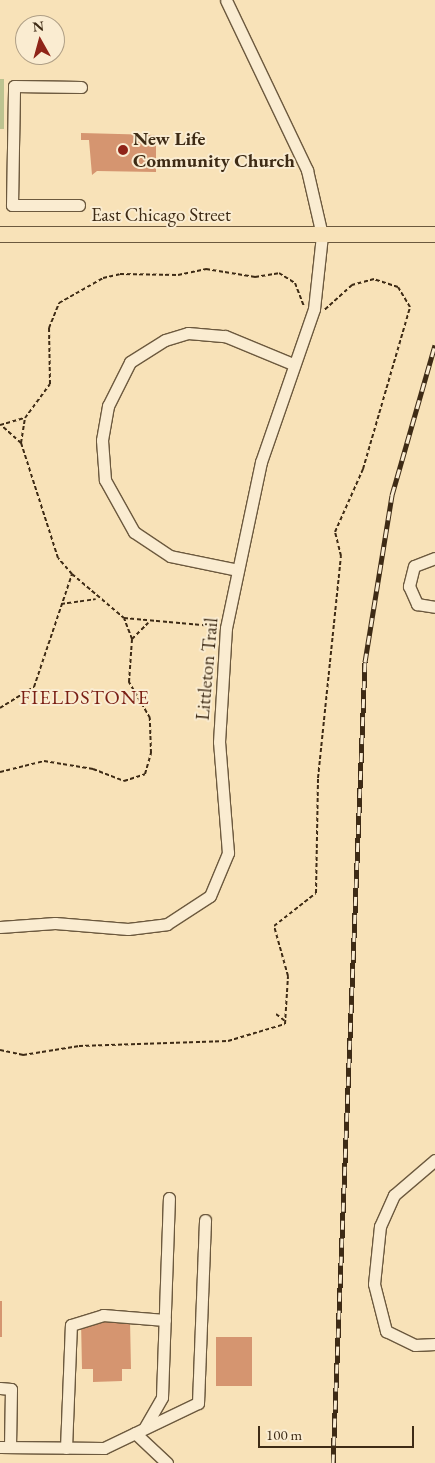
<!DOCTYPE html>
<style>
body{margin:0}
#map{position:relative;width:435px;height:1463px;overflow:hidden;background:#f8e2b8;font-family:"EB Garamond",serif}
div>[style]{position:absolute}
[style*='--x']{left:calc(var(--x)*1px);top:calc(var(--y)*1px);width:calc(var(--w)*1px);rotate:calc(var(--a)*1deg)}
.green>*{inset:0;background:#bcc390;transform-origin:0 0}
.building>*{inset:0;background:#d59570;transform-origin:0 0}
.path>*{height:2px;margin-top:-1px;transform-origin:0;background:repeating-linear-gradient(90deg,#3e2b15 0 4px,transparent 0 6.5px)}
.roads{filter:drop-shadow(1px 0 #6c593e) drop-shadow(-1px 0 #6c593e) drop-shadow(0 1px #6c593e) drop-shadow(0 -1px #6c593e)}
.minor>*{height:11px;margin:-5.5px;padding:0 5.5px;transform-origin:5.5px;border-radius:5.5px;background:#faecd1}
.major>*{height:15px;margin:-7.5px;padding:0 7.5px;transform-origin:7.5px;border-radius:7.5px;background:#f8e2b8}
.rail>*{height:5px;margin-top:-2.5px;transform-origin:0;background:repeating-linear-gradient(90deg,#faecd1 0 9px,#3e2b15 0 18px);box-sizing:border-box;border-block:1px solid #3e2b15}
.dots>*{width:14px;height:14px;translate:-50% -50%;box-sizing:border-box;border:2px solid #faecd1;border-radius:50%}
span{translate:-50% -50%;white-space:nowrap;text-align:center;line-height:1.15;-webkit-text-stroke:4px #faecd1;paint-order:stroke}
.poi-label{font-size:19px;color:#3e2b15;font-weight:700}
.left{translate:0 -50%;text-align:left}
.street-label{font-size:19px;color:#3e2b15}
.neighbourhood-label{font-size:20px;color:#7a1f14;letter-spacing:1px}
.north{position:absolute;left:15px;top:15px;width:50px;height:50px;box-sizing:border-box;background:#faecd1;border:1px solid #af9f86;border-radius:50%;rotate:353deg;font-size:14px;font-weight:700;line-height:20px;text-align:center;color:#3e2b15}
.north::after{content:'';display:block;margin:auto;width:18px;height:22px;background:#8f2418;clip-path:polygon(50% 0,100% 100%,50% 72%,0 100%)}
.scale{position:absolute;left:258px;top:1426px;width:156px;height:22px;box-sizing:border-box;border:2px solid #3e2b15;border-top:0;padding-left:6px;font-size:15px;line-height:18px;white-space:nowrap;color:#3e2b15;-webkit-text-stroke:4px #faecd1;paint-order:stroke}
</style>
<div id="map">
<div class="green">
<i style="left:0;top:79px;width:4px;height:50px"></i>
</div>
<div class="building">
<i style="clip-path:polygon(81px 133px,156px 135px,156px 172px,97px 171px,92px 175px,89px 140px,81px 140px)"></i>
<i style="left:0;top:1301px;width:2px;height:36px"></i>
<i style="clip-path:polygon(130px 1320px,131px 1369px,122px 1369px,122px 1381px,93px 1382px,93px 1369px,82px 1369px,81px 1321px)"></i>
<i style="left:216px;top:1337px;width:36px;height:49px"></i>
</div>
<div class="path">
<i style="--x:0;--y:425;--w:26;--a:-16"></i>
<i style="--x:25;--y:418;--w:42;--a:-53.7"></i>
<i style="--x:50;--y:384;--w:56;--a:-91"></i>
<i style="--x:49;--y:328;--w:27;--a:-68"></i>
<i style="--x:59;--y:303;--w:51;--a:-29.6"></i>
<i style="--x:103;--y:278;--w:17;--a:-13"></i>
<i style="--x:120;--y:274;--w:58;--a:1"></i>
<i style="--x:178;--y:275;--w:29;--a:-12"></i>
<i style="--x:206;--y:269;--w:50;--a:9.3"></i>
<i style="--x:255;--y:277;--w:24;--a:-9"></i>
<i style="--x:279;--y:273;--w:19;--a:32"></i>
<i style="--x:295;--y:283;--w:25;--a:69"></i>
<i style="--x:21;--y:443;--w:25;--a:-81"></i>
<i style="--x:72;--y:574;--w:68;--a:40.2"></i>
<i style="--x:124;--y:618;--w:89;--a:5.1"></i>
<i style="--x:61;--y:604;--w:35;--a:-8"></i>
<i style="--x:132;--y:639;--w:23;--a:-45"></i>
<i style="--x:0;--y:708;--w:40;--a:-32"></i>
<i style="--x:34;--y:687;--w:119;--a:-71.4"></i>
<i style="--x:72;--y:574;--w:21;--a:-131"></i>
<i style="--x:58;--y:558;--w:121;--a:-107.8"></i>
<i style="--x:21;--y:443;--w:25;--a:-138"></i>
<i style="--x:0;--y:772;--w:45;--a:-14"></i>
<i style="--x:44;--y:761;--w:50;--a:9.3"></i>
<i style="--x:93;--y:769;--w:33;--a:21"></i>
<i style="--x:124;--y:781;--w:22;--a:-18"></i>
<i style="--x:145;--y:774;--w:22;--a:-74"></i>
<i style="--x:151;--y:753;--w:35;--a:-92"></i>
<i style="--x:150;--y:718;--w:42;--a:-120.3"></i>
<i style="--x:129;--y:682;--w:43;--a:-86"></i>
<i style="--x:132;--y:639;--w:22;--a:-111"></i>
<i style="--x:276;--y:1014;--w:11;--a:38"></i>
<i style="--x:0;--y:1050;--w:24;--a:12"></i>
<i style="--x:23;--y:1055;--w:57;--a:-9.1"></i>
<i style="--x:79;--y:1046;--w:149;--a:-1.9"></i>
<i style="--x:228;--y:1041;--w:59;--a:-16.6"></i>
<i style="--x:285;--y:1024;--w:48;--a:-86.4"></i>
<i style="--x:288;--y:976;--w:52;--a:-105.6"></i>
<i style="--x:274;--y:926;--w:53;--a:-38.2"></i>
<i style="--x:316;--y:893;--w:115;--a:-89"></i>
<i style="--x:318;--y:778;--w:223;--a:-84.1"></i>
<i style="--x:341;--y:556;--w:25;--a:-104"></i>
<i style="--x:335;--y:532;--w:69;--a:-66"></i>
<i style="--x:363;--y:469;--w:169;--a:-73.8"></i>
<i style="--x:410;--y:307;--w:23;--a:-121"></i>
<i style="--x:398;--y:287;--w:25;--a:-162"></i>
<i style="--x:374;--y:279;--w:23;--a:165"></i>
<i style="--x:352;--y:285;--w:38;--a:138"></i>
</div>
<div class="roads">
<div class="minor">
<i style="--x:79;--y:205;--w:67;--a:180"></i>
<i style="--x:12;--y:205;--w:119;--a:-89"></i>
<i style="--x:14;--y:86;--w:67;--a:0.9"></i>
<i style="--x:435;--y:558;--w:22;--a:159"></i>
<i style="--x:414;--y:566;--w:21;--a:104"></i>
<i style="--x:409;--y:586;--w:20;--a:66"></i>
<i style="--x:417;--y:604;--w:18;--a:9"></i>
<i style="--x:238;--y:570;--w:69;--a:-168.4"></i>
<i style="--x:170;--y:556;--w:43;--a:-146.3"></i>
<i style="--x:134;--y:532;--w:60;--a:-119.1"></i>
<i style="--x:105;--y:480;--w:40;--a:-94.3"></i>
<i style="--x:102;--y:440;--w:35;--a:-80"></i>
<i style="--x:108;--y:406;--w:49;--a:-63.4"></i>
<i style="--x:130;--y:362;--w:41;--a:-32.2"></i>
<i style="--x:165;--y:340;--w:24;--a:-17"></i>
<i style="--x:188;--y:333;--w:37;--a:5"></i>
<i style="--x:225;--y:336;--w:74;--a:22.4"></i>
<i style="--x:0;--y:927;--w:55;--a:-4.2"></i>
<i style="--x:55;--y:923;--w:73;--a:4.7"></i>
<i style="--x:128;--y:929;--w:39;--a:-7"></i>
<i style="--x:167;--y:924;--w:51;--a:-33.1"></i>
<i style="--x:210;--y:896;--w:47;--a:-67.3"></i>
<i style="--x:228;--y:853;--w:111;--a:-94.6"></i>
<i style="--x:219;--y:742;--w:114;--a:-86.5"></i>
<i style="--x:226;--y:628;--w:170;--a:-78.1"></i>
<i style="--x:261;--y:462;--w:162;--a:-70.9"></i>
<i style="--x:314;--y:309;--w:74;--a:-83.8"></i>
<i style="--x:322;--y:235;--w:67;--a:-103"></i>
<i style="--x:307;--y:170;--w:188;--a:-115.5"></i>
<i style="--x:435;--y:1160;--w:54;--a:139.5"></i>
<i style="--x:394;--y:1195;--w:34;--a:114"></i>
<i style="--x:380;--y:1226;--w:58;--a:95.9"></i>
<i style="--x:374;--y:1284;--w:49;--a:75.7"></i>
<i style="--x:386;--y:1331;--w:32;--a:26"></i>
<i style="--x:415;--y:1345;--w:20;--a:-3"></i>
<i style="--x:0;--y:1388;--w:11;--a:5"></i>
<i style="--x:11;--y:1389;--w:58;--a:91"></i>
<i style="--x:145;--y:1427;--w:34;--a:-60"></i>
<i style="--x:162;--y:1397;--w:199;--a:-88"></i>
<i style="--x:135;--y:1433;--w:44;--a:43.2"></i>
<i style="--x:0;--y:1447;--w:104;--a:0.6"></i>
<i style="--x:104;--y:1448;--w:104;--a:-25.6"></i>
<i style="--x:198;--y:1403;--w:183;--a:-87.8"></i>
<i style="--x:66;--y:1448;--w:123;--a:-87.7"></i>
<i style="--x:71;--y:1325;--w:34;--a:-17"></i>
<i style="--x:103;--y:1315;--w:62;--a:4.6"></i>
</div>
<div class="major">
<i style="--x:0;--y:234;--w:435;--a:0"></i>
</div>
</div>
<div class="rail">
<i style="--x:333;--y:1463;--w:802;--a:-87.71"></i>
<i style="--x:365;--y:662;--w:169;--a:-80.8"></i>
<i style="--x:392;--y:495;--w:156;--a:-74"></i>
</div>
<div class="dots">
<i style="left:123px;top:150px;background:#8f2418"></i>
</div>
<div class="poi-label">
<span class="left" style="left:133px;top:150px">New Life<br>Community Church</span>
</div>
<div class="street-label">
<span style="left:161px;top:215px">East Chicago Street</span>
<span style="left:207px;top:669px;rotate:-85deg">Littleton Trail</span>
</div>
<div class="neighbourhood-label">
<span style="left:85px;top:697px">FIELDSTONE</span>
</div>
<div class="north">N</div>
<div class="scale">100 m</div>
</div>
